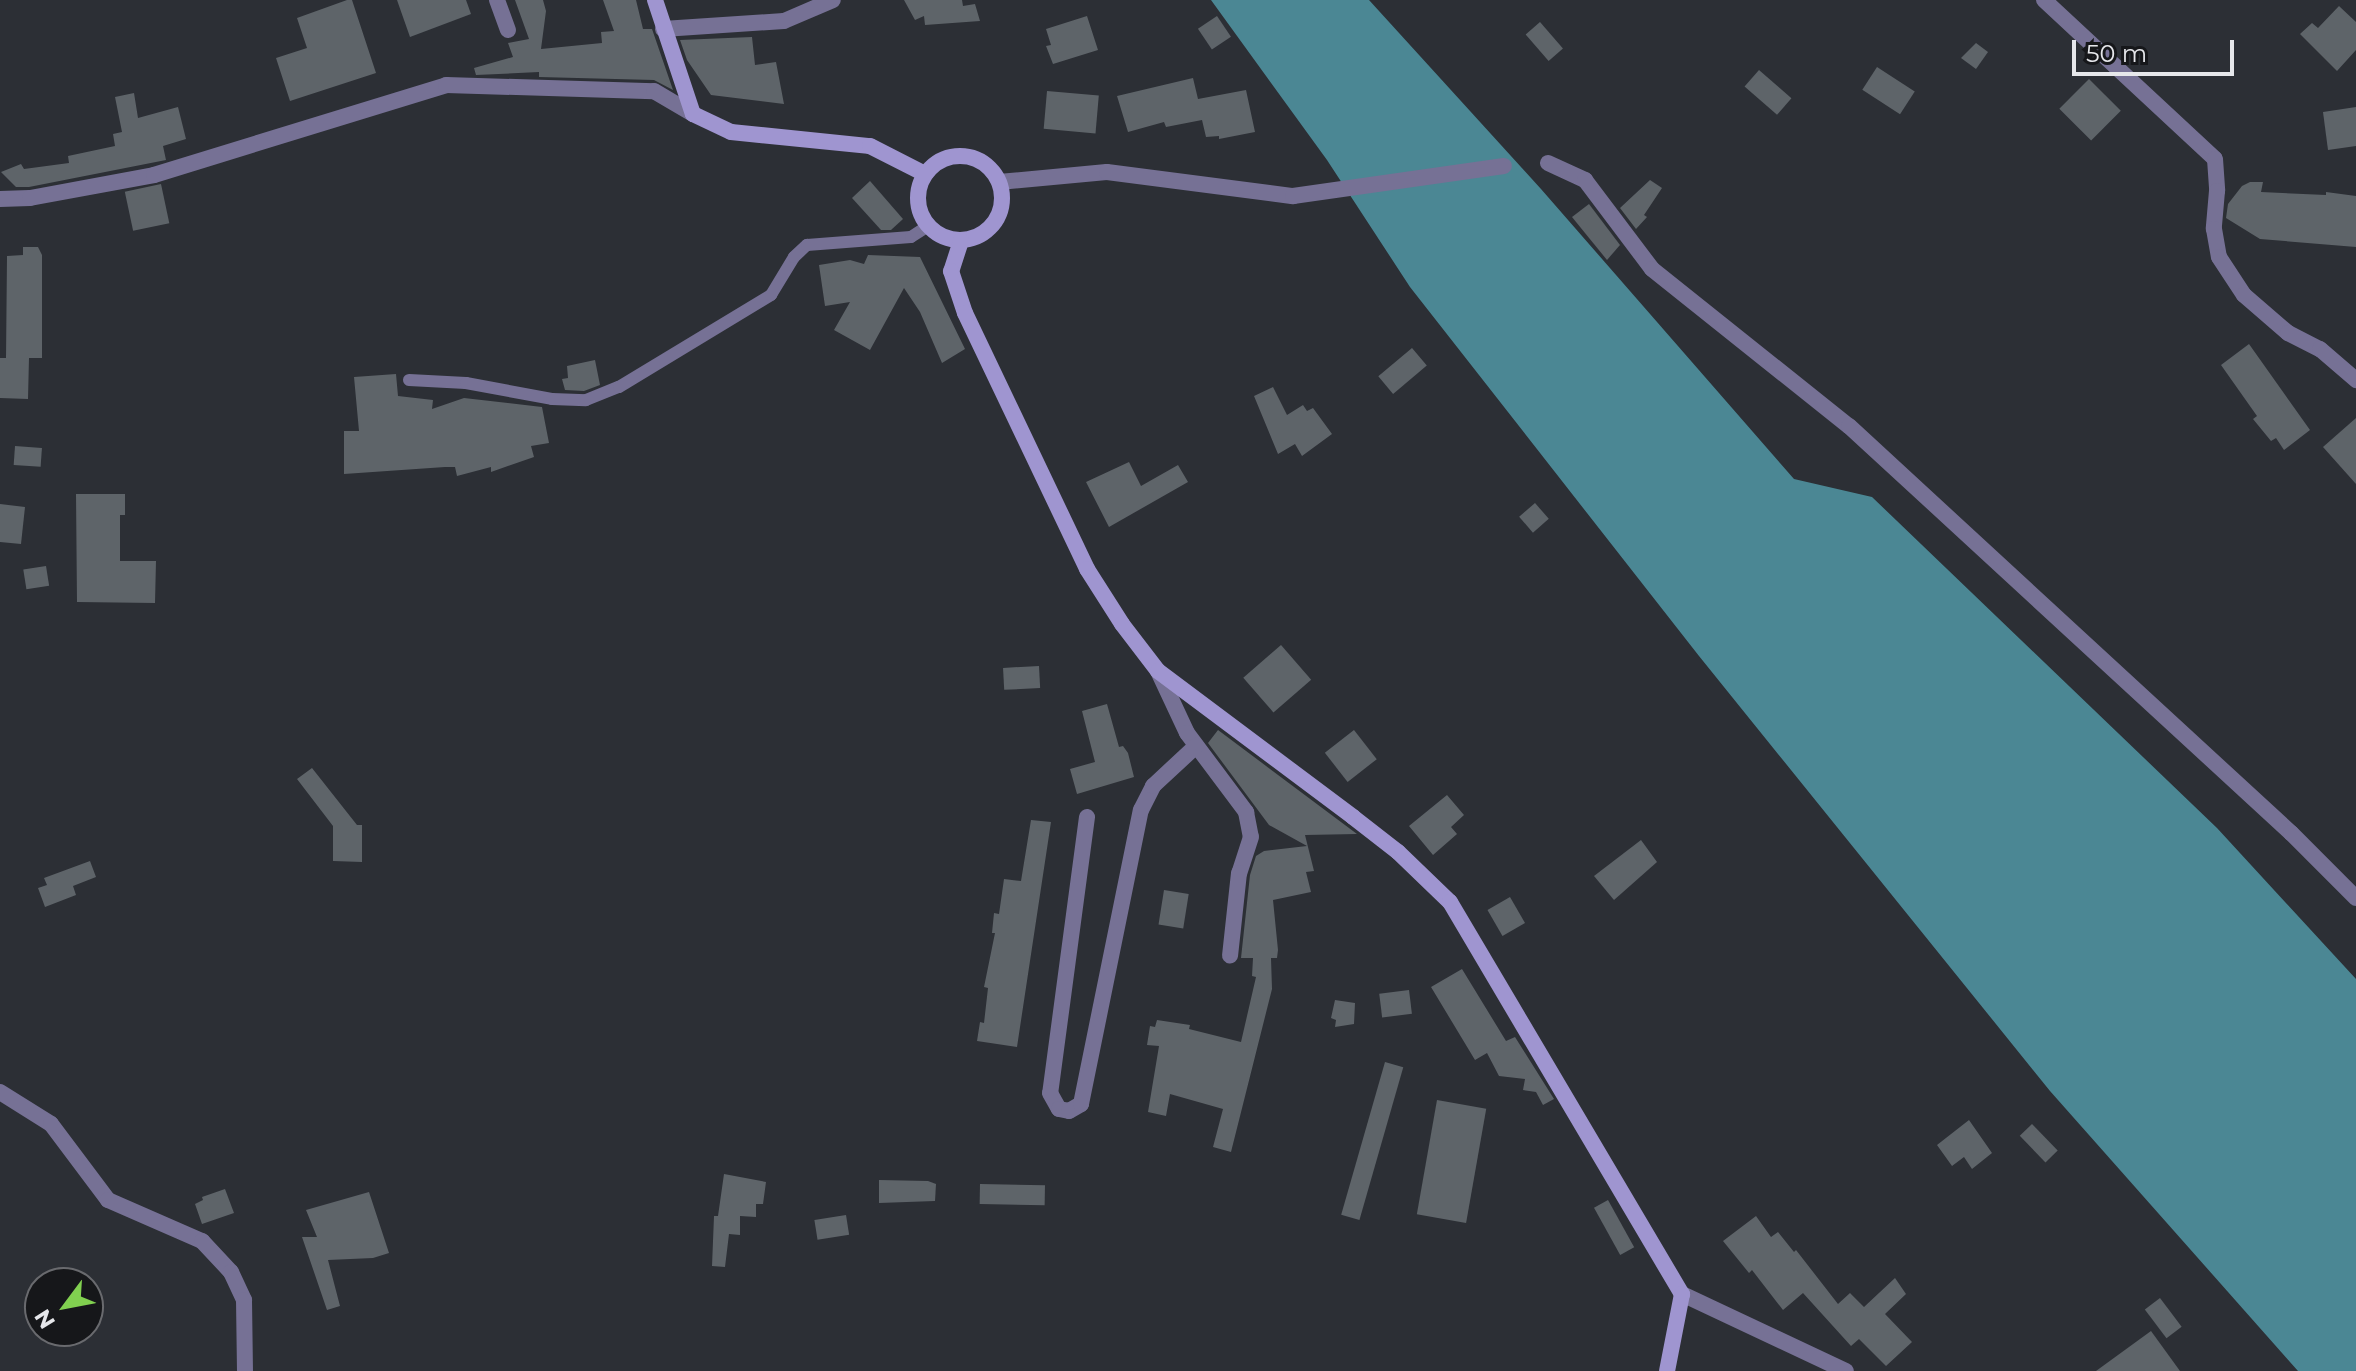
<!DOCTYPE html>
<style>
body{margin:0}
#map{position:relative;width:2356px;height:1371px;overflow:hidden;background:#2c2f35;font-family:Montserrat,sans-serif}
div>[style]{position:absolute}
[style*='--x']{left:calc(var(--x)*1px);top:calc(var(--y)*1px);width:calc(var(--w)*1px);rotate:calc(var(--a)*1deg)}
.water>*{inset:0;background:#4b8794}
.building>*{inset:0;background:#5e6469;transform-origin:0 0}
.lane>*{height:12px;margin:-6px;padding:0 6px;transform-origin:6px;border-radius:6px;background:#767195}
.street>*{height:16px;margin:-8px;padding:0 8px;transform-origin:8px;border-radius:8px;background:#767195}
.secondary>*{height:16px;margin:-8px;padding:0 8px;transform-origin:8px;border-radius:8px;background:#9f95d0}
.secondary>.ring{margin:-8px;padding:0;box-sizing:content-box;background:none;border:16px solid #9f95d0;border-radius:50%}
span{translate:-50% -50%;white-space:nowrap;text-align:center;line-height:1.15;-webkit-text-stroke:6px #16171a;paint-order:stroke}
.north{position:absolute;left:24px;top:1267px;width:80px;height:80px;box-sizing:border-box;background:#16171a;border:2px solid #696a6e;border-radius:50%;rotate:238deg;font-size:22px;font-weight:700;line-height:32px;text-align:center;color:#e6e7eb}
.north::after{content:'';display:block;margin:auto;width:28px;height:36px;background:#81d050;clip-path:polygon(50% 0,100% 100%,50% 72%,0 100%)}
.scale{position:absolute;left:2072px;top:40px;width:162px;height:36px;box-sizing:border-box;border:4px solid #e6e7eb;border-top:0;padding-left:10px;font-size:24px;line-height:28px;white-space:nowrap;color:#e6e7eb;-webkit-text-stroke:6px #16171a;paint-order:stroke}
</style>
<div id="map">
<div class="water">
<i style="clip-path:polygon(1211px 0,1369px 0,1541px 189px,1794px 479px,1872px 497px,2217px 828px,2356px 979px,2356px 1371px,2298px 1371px,2050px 1091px,1699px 656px,1410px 287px,1327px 160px)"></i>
</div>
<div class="building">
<i style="clip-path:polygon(347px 0,352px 0,376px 73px,290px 101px,276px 58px,307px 48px,297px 18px)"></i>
<i style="clip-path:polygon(397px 0,466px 0,471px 14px,410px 37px)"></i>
<i style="clip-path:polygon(515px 0,543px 0,546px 11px,541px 49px,602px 43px,601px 32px,614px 31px,603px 0,636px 0,643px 29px,652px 29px,673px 90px,654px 80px,539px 77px,539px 72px,476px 75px,474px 68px,513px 57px,508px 43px,529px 39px)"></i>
<i style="clip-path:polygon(904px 0,962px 0,963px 6px,975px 4px,980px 21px,925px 25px,924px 16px,915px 20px)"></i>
<i style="clip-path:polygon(2339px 6px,2356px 22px,2356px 50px,2337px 71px,2300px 34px,2312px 23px,2318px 28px)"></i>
<i style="clip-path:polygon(1087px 16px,1098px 50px,1053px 64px,1046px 46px,1051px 45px,1046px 29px)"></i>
<i style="left:1217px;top:16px;width:25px;height:23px;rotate:56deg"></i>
<i style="left:1540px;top:22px;width:35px;height:19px;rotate:49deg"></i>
<i style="clip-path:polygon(752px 37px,755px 65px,776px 62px,784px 104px,711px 95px,687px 60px,680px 40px)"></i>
<i style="clip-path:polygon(1976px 43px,1988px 52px,1976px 69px,1961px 58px)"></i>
<i style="left:1877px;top:67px;width:45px;height:27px;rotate:33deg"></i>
<i style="left:1759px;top:70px;width:43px;height:22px;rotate:41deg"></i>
<i style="clip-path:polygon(1193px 78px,1198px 99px,1246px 90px,1255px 132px,1219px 139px,1219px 136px,1206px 137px,1202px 120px,1166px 127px,1164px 122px,1128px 132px,1117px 96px)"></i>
<i style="left:2089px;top:79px;width:45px;height:42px;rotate:45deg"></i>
<i style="left:1047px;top:91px;width:52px;height:38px;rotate:5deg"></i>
<i style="clip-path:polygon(134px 93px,138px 118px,178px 107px,186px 139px,163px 146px,166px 160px,29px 187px,16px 187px,1px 172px,21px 164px,24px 169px,69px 163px,68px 156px,115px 146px,113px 134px,122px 132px,115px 97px)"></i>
<i style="clip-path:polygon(2356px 107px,2356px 146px,2328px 150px,2323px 112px)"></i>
<i style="clip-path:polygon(1650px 180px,1662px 188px,1644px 215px,1647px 217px,1636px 229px,1620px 208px)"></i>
<i style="clip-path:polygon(870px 181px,903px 219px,891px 230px,881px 230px,852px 198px)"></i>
<i style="clip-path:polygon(2250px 182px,2263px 182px,2261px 192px,2326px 195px,2326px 192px,2356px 196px,2356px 247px,2260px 239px,2226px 218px,2228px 204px,2242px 186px)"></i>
<i style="left:161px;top:184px;width:40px;height:37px;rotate:78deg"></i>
<i style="clip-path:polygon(1589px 204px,1620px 245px,1607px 260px,1572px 217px)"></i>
<i style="clip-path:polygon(23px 247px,38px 247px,42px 255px,42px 358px,29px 358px,28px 399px,0 398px,0 358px,6px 358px,7px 256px,23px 255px)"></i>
<i style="clip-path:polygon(868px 255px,920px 257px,965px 349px,942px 363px,920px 312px,904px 288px,870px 350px,834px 330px,850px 302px,825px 306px,819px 265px,850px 260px,864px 264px)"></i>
<i style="clip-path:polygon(2249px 344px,2310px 430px,2284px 450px,2276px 438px,2271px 441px,2253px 419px,2257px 416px,2221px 365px)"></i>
<i style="left:1412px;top:348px;width:23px;height:44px;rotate:50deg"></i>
<i style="clip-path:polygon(595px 360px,600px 385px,584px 391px,565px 390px,562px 379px,568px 378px,567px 366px)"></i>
<i style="clip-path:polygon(396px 374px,398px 396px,433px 400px,432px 409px,464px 398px,542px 407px,549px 443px,531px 446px,534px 457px,491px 472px,491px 467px,457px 476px,455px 467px,445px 467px,344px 474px,344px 431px,359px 431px,354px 377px)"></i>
<i style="clip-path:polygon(1273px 387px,1287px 415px,1303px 405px,1307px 411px,1313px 408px,1332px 434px,1302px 456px,1295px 444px,1278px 454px,1254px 396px)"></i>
<i style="clip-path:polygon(2356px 418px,2356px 484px,2323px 447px)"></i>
<i style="left:15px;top:446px;width:27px;height:19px;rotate:4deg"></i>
<i style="clip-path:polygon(1129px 462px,1141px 486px,1178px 465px,1188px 482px,1109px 527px,1086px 482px)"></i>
<i style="clip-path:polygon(76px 494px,125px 494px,125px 515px,120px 515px,120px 561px,156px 561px,155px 603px,77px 602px)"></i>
<i style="left:1535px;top:503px;width:21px;height:21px;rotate:49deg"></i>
<i style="clip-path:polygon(0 504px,25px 507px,21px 544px,0 542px)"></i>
<i style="left:46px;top:566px;width:20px;height:23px;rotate:81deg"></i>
<i style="left:1281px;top:645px;width:46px;height:50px;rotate:49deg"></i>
<i style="left:1039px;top:666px;width:22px;height:36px;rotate:87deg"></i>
<i style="clip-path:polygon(1107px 704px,1119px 747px,1123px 746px,1128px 753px,1134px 777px,1077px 794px,1070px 769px,1095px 762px,1082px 711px)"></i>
<i style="clip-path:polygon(1218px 730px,1357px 834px,1305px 835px,1314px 871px,1306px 872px,1311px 892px,1273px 900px,1278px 950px,1277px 958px,1271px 958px,1272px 989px,1231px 1152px,1213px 1147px,1223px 1109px,1170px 1094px,1166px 1116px,1148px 1112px,1159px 1046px,1147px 1045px,1150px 1026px,1155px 1027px,1157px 1020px,1190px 1025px,1189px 1029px,1241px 1042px,1256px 977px,1252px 976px,1253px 958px,1241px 958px,1250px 875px,1256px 856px,1264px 851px,1307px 846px,1269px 825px,1208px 743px)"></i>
<i style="left:1354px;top:730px;width:37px;height:37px;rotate:52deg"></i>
<i style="clip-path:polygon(312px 768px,357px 825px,362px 825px,362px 862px,333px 861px,333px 826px,297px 779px)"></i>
<i style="clip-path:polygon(1447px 795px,1464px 815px,1451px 827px,1457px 834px,1433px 855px,1409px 826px)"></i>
<i style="clip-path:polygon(1031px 820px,1051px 822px,1017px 1047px,977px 1041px,980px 1022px,984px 1023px,988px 988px,984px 987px,995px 933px,992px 933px,994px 913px,999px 914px,1004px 879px,1021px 881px)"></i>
<i style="clip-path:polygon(1641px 840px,1657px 862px,1614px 900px,1594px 876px)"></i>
<i style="clip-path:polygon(90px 861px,96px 877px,73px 886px,76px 895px,45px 907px,38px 888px,47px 885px,44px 878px)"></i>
<i style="left:1164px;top:890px;width:25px;height:35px;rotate:9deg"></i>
<i style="left:1510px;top:897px;width:30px;height:26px;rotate:60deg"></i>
<i style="clip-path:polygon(1462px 969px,1506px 1041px,1515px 1037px,1554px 1099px,1543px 1105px,1536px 1092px,1523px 1090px,1525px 1079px,1499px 1076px,1487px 1053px,1475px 1060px,1431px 987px)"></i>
<i style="left:1409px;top:990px;width:24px;height:30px;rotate:83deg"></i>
<i style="clip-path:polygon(1335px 1000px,1355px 1003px,1354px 1024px,1335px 1027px,1336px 1020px,1331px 1018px)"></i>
<i style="left:1385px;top:1062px;width:19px;height:159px;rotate:16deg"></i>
<i style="left:1437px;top:1100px;width:50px;height:116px;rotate:10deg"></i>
<i style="clip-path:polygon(1969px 1120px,1992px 1153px,1972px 1169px,1964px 1157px,1952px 1166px,1937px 1145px)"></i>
<i style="left:2032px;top:1124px;width:37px;height:17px;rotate:46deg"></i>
<i style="clip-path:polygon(724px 1174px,766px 1182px,763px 1204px,756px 1204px,756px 1217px,740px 1216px,740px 1235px,729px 1234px,725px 1267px,712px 1266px,714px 1216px,718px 1216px)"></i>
<i style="clip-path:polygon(879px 1180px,928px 1181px,936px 1184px,935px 1201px,879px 1203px)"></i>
<i style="left:980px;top:1184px;width:65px;height:20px;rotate:1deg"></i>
<i style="clip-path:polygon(225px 1189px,234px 1213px,202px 1224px,195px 1204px,203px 1200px,202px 1197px)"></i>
<i style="clip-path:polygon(369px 1192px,389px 1253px,373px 1258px,328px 1260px,340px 1306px,327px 1310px,302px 1237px,317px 1237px,306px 1210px)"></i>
<i style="left:1608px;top:1200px;width:54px;height:16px;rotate:61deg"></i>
<i style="left:846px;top:1215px;width:20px;height:32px;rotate:81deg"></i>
<i style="clip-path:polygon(1756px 1216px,1771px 1237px,1778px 1232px,1794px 1252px,1796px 1250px,1838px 1304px,1850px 1293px,1864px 1307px,1895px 1278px,1906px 1294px,1885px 1314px,1912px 1342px,1886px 1366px,1859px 1339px,1851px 1346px,1803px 1293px,1783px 1310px,1752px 1270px,1749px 1273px,1723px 1241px)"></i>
<i style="left:2160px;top:1298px;width:36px;height:19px;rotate:53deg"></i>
<i style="clip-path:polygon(2151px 1331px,2180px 1371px,2096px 1371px)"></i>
</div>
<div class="lane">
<i style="--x:409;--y:380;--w:57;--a:3"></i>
<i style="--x:466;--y:383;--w:87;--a:10.5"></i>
<i style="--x:552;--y:399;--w:34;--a:2"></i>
<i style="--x:586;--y:400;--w:35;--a:-22"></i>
<i style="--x:619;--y:387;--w:178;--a:-31.2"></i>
<i style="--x:771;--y:295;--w:44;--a:-58.8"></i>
<i style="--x:794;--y:257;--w:18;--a:-43"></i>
<i style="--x:807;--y:245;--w:104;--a:-4.4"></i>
<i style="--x:911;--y:237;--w:20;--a:-33"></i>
</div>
<div class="street">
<i style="--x:497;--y:0;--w:32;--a:70"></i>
<i style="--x:2044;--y:0;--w:233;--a:42.9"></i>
<i style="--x:2215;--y:159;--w:32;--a:86"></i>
<i style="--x:2217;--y:191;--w:38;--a:95"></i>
<i style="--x:2214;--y:229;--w:28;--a:80"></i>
<i style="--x:2219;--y:257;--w:45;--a:56.7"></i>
<i style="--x:2244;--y:295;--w:58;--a:40.8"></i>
<i style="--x:2288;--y:333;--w:36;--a:27"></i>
<i style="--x:2320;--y:349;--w:48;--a:40.7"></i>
<i style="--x:663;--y:29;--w:121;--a:-3.8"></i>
<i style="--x:784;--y:21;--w:53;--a:-23.2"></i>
<i style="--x:1548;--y:163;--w:41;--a:24.7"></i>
<i style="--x:1585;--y:180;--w:111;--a:53"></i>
<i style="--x:1652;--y:269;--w:252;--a:38.6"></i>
<i style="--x:1849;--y:426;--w:601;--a:42.64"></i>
<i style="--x:2291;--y:833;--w:92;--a:45"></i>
<i style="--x:999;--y:182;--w:108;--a:-5.3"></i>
<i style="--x:1107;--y:172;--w:188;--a:7.4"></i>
<i style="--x:1293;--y:196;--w:213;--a:-8.1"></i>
<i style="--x:0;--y:199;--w:30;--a:-2"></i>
<i style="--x:30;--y:198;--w:126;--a:-10.5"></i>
<i style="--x:154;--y:175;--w:306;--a:-17.1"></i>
<i style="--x:446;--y:85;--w:208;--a:1.7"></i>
<i style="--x:654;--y:91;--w:45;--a:30.5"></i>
<i style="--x:1158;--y:671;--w:68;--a:64.9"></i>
<i style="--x:1187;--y:733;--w:99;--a:53.2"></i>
<i style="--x:1246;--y:812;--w:25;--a:79"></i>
<i style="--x:1251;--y:837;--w:38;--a:108"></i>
<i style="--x:1239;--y:873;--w:83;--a:96.2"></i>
<i style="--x:1087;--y:817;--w:278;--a:97.6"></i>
<i style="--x:1050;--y:1093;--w:18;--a:61"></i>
<i style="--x:1059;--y:1109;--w:10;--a:11"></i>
<i style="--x:1069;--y:1111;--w:14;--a:-30"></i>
<i style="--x:1081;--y:1104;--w:300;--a:-78.5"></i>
<i style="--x:1141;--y:810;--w:27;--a:-63"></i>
<i style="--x:1153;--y:786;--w:59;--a:-42.9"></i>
<i style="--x:0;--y:1092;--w:60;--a:32.1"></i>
<i style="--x:51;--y:1124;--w:95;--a:53.1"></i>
<i style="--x:108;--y:1200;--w:103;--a:23.6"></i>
<i style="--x:202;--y:1241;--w:42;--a:46.9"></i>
<i style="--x:231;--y:1272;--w:31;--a:65"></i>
<i style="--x:244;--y:1300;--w:71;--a:89.2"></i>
<i style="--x:1682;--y:1294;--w:181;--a:25.2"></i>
</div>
<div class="secondary">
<i style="--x:655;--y:0;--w:120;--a:71.6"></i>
<i style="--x:693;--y:114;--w:42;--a:25.3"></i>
<i style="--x:731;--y:132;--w:140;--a:5.8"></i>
<i style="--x:870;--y:146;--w:62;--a:27"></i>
<i class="ring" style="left:918px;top:156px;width:68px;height:68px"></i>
<i style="--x:961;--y:241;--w:32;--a:108"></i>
<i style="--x:951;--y:271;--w:44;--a:71.6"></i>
<i style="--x:965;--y:313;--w:284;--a:64.5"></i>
<i style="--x:1087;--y:569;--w:65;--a:57.5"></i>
<i style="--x:1122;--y:624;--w:59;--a:52.5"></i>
<i style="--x:1158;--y:671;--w:244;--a:36.8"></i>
<i style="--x:1353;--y:817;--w:57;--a:37.9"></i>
<i style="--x:1398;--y:852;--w:72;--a:43.9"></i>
<i style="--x:1450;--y:902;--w:456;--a:59.4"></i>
<i style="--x:1682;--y:1294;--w:78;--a:101"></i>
</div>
<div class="north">N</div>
<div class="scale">50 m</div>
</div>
